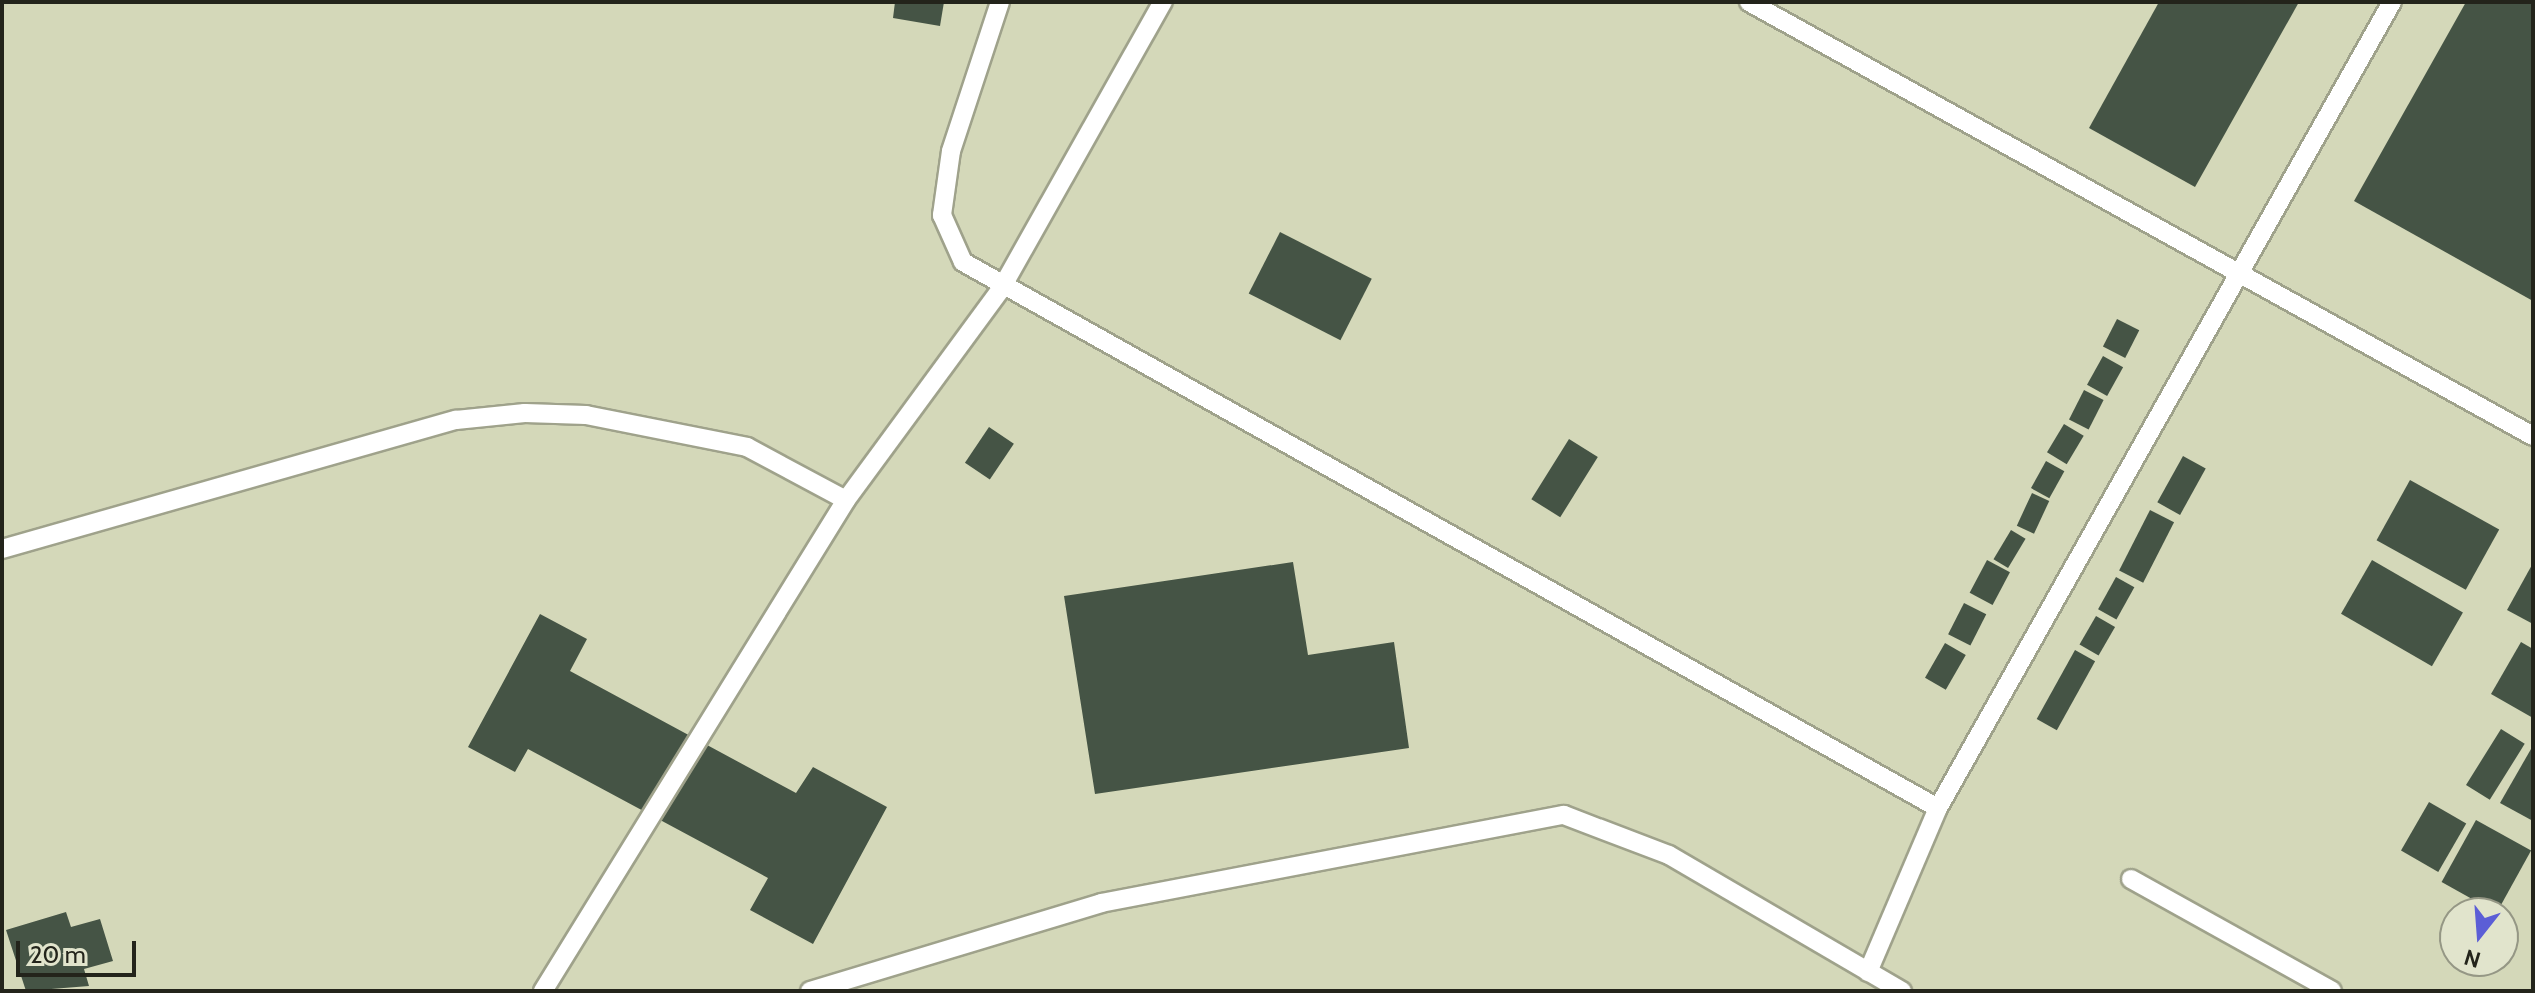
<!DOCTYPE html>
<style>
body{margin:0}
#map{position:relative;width:2535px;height:993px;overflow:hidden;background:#e1e4cc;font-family:Cabin,sans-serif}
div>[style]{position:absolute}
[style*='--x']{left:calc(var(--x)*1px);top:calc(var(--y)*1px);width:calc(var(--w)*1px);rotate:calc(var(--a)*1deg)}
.built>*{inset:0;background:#d4d8b9}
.building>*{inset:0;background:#455445;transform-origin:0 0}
.roads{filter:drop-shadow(2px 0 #9fa28b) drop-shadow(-2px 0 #9fa28b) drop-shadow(0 2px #9fa28b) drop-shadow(0 -2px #9fa28b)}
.service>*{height:18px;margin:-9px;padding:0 9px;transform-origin:9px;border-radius:9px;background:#fff}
span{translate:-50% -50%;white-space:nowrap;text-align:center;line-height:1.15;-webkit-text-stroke:8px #e1e4cc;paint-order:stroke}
.frame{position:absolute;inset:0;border:4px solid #23241b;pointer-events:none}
.north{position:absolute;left:2439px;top:897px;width:80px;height:80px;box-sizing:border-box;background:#e1e4cc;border:2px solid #959785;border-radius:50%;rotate:197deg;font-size:22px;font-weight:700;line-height:32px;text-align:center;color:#23241b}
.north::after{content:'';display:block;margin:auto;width:28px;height:36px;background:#5b5ed6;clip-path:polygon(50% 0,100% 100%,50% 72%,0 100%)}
.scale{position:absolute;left:16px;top:941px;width:120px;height:36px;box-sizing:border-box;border:4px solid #23241b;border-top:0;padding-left:10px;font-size:24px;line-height:28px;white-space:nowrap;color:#23241b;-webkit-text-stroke:6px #e1e4cc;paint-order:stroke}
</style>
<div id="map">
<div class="built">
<i style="clip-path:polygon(evenodd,2px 2px,2533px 2px,2533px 991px,2px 991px,2px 2px,2455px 913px,2503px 913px,2503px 961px,2455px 961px,2455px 913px)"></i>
</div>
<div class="building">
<i style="clip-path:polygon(895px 2px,944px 2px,940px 26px,893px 18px)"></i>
<i style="clip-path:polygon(2159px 2px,2299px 2px,2195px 187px,2089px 128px)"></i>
<i style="clip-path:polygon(2466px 2px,2533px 2px,2533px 301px,2354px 201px)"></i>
<i style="left:1280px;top:232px;width:103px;height:69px;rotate:27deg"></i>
<i style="left:2117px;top:319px;width:25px;height:31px;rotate:27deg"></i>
<i style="left:2103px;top:356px;width:23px;height:33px;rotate:29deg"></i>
<i style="left:2084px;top:390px;width:22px;height:33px;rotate:27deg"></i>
<i style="left:2064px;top:424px;width:23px;height:33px;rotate:31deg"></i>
<i style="left:989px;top:427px;width:30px;height:43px;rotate:34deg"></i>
<i style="left:1569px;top:439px;width:34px;height:71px;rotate:32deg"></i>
<i style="left:2183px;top:456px;width:26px;height:53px;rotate:29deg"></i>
<i style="left:2046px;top:461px;width:21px;height:31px;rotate:29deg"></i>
<i style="left:2410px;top:480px;width:102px;height:69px;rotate:29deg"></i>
<i style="left:2032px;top:493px;width:19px;height:36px;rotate:25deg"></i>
<i style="left:2150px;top:510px;width:27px;height:68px;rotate:27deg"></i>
<i style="left:2011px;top:530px;width:17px;height:34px;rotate:31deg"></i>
<i style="left:1987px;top:560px;width:26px;height:37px;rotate:28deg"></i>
<i style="left:2372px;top:560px;width:105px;height:62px;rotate:30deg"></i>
<i style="clip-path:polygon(1293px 562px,1308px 655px,1394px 642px,1409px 748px,1095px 794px,1064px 596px)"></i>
<i style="clip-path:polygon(2533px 563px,2533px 624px,2507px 610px)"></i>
<i style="left:2116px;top:577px;width:21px;height:37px;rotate:29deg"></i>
<i style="left:1964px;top:603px;width:25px;height:35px;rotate:27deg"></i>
<i style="clip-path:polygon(540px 614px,587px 639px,570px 671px,796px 793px,813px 767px,887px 807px,813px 944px,750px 910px,768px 878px,528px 749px,515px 772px,468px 747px)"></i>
<i style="left:2096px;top:616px;width:22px;height:33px;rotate:30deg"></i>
<i style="clip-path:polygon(2521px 642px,2533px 649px,2533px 718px,2491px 694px)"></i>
<i style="left:1945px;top:643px;width:24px;height:40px;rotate:30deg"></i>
<i style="left:2075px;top:650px;width:23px;height:79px;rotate:29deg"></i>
<i style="left:2501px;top:729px;width:28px;height:66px;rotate:32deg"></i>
<i style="clip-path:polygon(2531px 749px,2533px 750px,2533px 821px,2500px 803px)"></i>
<i style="left:2429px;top:802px;width:43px;height:56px;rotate:30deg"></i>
<i style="left:2476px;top:820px;width:63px;height:71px;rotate:29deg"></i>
<i style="clip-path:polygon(66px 912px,71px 927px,100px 919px,113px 961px,84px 969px,89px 986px,26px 991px,6px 930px)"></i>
</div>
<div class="roads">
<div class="service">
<i style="--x:1000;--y:2;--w:157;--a:108.2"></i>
<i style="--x:951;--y:151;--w:65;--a:98"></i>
<i style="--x:942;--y:215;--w:51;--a:65.9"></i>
<i style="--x:963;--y:262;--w:1117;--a:29.25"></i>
<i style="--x:1749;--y:2;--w:896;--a:28.97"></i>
<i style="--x:2;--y:549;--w:472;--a:-15.9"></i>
<i style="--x:456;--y:420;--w:69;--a:-5.8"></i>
<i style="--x:525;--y:413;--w:61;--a:1.9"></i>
<i style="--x:586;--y:415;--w:164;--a:11.2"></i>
<i style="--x:747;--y:447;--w:112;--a:28.2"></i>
<i style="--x:2131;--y:879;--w:230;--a:29.1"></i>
<i style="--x:1868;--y:972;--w:178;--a:-66.9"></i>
<i style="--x:1938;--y:808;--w:925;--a:-60.61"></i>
<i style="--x:543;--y:991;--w:577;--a:-58.32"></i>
<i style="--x:846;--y:500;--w:262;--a:-53.7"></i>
<i style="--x:1001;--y:289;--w:330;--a:-60.6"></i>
<i style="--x:810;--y:991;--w:304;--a:-16.8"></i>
<i style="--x:1101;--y:903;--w:471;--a:-10.8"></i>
<i style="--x:1564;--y:815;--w:112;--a:20.9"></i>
<i style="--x:1669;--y:855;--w:270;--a:30.3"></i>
</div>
</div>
<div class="frame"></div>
<div class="north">N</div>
<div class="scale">20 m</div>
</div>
